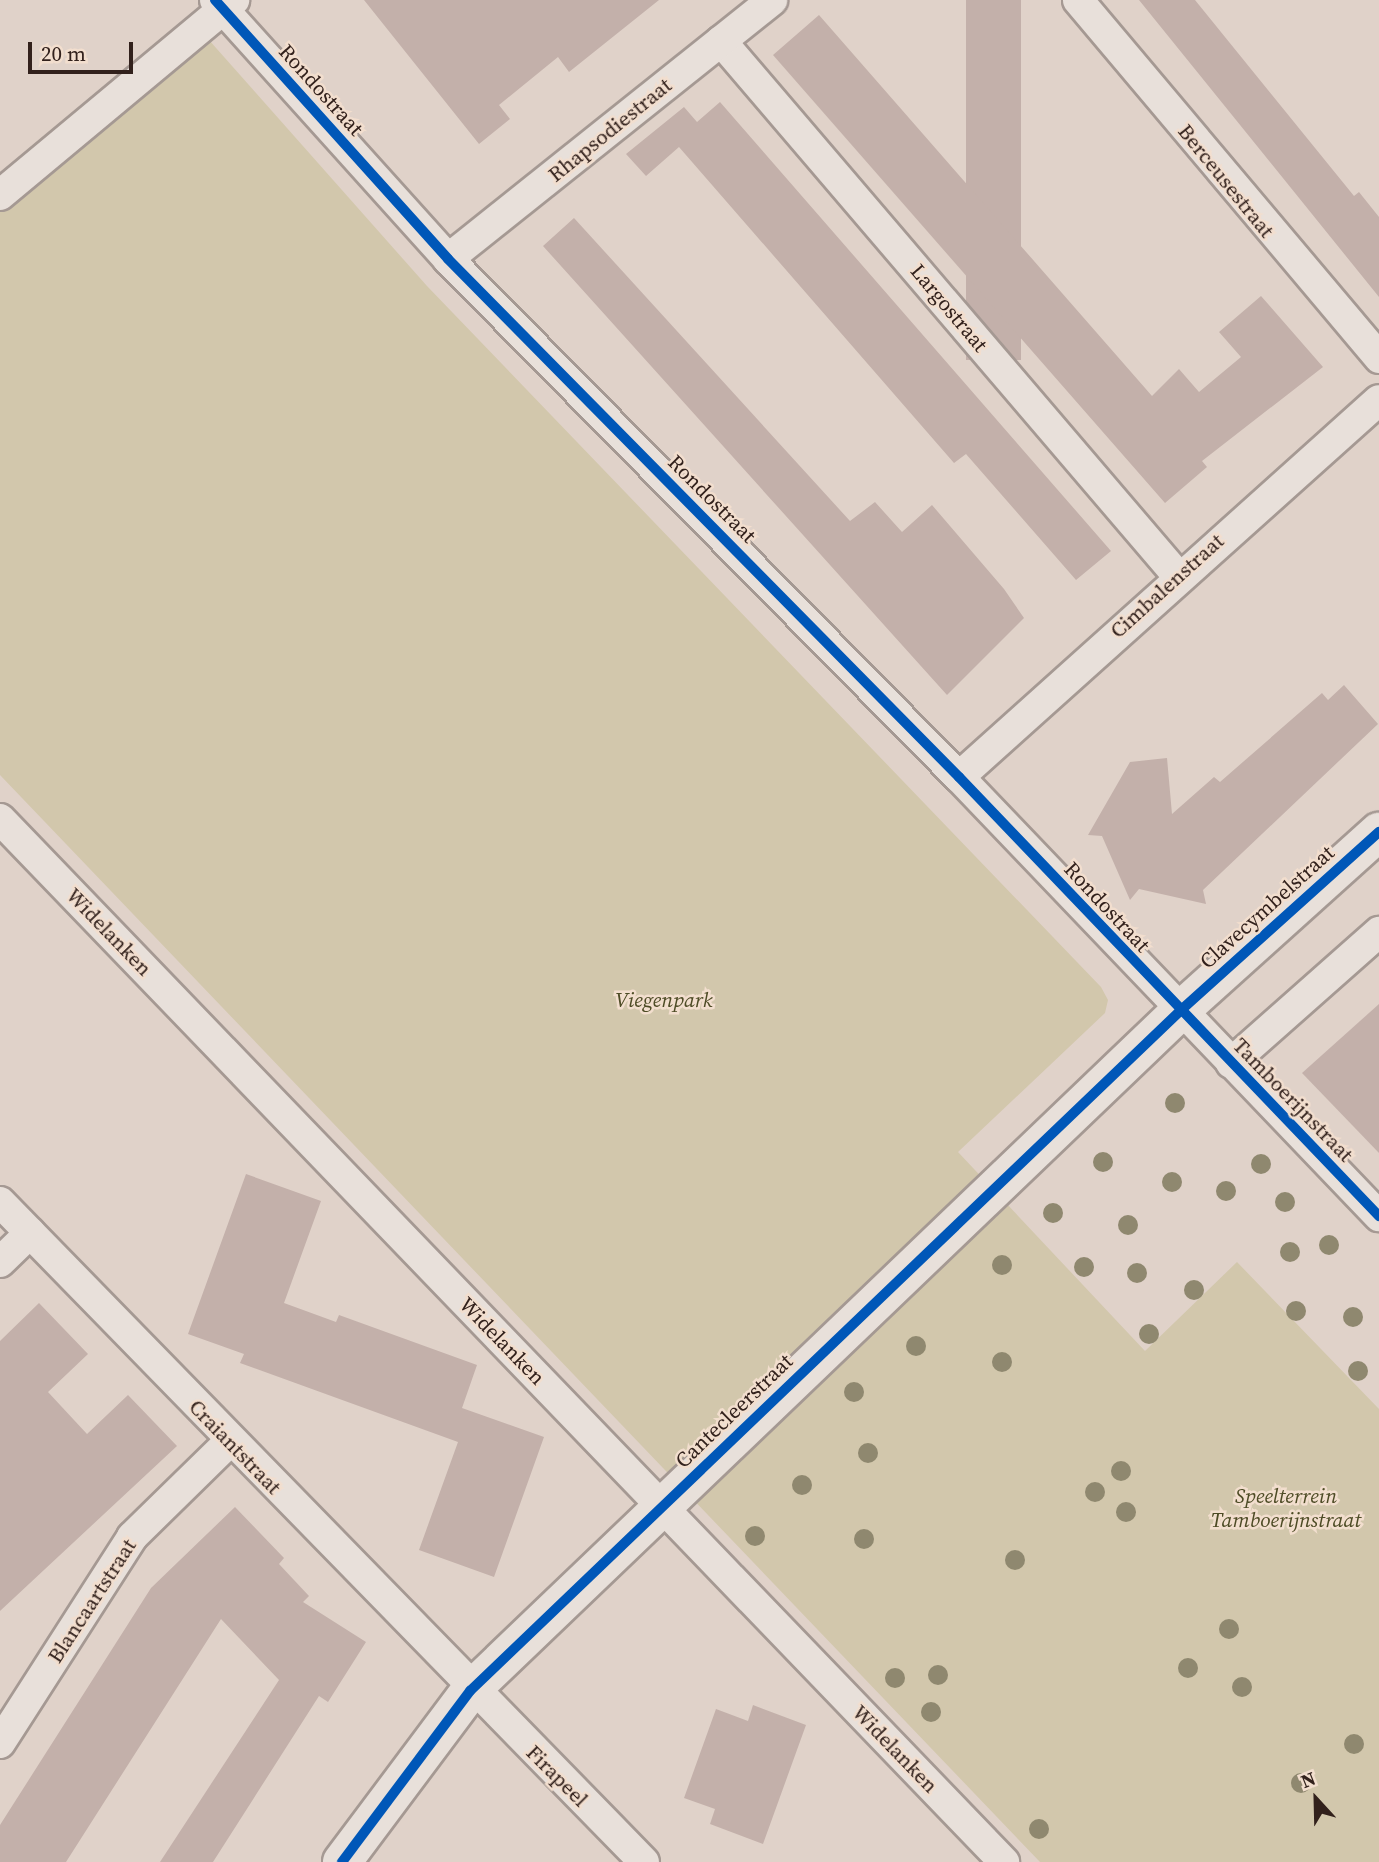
<!DOCTYPE html>
<style>
body{margin:0}
#map{position:relative;width:1379px;height:1862px;overflow:hidden;background:#e0d2c9;font-family:"Source Serif 4",serif}
div>[style]{position:absolute}
[style*='--x']{left:calc(var(--x)*1px);top:calc(var(--y)*1px);width:calc(var(--w)*1px);rotate:calc(var(--a)*1deg)}
.green>*{inset:0;background:#d2c7ac}
.building>*{inset:0;background:#c3b0aa;transform-origin:0 0}
.roads{filter:drop-shadow(2px 0 #a59993) drop-shadow(-2px 0 #a59993) drop-shadow(0 2px #a59993) drop-shadow(0 -2px #a59993)}
.street>*{height:30px;margin:-15px;padding:0 15px;transform-origin:15px;border-radius:15px;background:#e8e0da}
.secondary>*{height:38px;margin:-19px;padding:0 19px;transform-origin:19px;border-radius:19px;background:#e8e0da}
.cycleway>*{height:10px;margin:-5px;padding:0 5px;transform-origin:5px;border-radius:5px;background:#0057b8}
.trees>*{width:20px;height:20px;margin:-10px;border-radius:50%;background:#8f886f}
span{translate:-50% -50%;white-space:nowrap;text-align:center;line-height:1.15;-webkit-text-stroke:5px #f2dece;paint-order:stroke}
.street-label{font-size:21px;color:#32211c}
.park-label{font-size:21px;color:#4d4b25;font-style:italic}
.north{position:absolute;left:1281px;top:1764px;width:70px;height:70px;-webkit-text-stroke:5px #f2dece;paint-order:stroke;rotate:338deg;font-size:19px;font-weight:700;line-height:28px;text-align:center;color:#32211c}
.north::after{content:'';display:block;margin:auto;width:24px;height:32px;background:#32211c;clip-path:polygon(50% 0,100% 100%,50% 72%,0 100%)}
.scale{position:absolute;left:28px;top:42px;width:105px;height:32px;box-sizing:border-box;border:4px solid #32211c;border-top:0;padding-left:9px;font-size:21px;line-height:24px;white-space:nowrap;color:#32211c;-webkit-text-stroke:5px #f2dece;paint-order:stroke}
</style>
<div id="map">
<div class="green">
<i style="clip-path:polygon(209px 40px,427px 286px,1101px 987px,1108px 1000px,1105px 1013px,958px 1152px,1145px 1351px,1237px 1262px,1379px 1409px,1379px 1862px,1040px 1862px,0 775px,0 212px)"></i>
</div>
<div class="building">
<i style="clip-path:polygon(364px 0,659px 0,569px 72px,558px 57px,499px 105px,510px 119px,479px 144px)"></i>
<i style="left:966px;top:0;width:55px;height:360px"></i>
<i style="clip-path:polygon(1139px 0,1195px 0,1354px 196px,1359px 192px,1379px 217px,1379px 297px)"></i>
<i style="clip-path:polygon(819px 15px,1152px 396px,1179px 369px,1199px 392px,1241px 357px,1219px 332px,1261px 296px,1323px 367px,1202px 461px,1207px 467px,1165px 503px,773px 55px)"></i>
<i style="clip-path:polygon(720px 102px,1111px 551px,1076px 580px,966px 454px,954px 463px,679px 147px,646px 176px,626px 154px,684px 107px,697px 122px)"></i>
<i style="clip-path:polygon(574px 218px,850px 521px,875px 502px,902px 532px,932px 505px,1004px 589px,1024px 618px,947px 695px,543px 246px)"></i>
<i style="clip-path:polygon(1344px 685px,1378px 724px,1203px 890px,1206px 904px,1139px 889px,1130px 900px,1102px 836px,1088px 835px,1130px 762px,1167px 758px,1172px 814px,1214px 777px,1220px 782px,1322px 693px,1328px 700px)"></i>
<i style="clip-path:polygon(1379px 1004px,1379px 1153px,1302px 1073px)"></i>
<i style="clip-path:polygon(246px 1174px,321px 1201px,284px 1303px,336px 1322px,339px 1315px,477px 1365px,462px 1408px,544px 1437px,494px 1577px,419px 1550px,458px 1442px,240px 1363px,244px 1354px,188px 1334px)"></i>
<i style="clip-path:polygon(39px 1303px,88px 1354px,48px 1392px,87px 1434px,128px 1395px,177px 1446px,0 1611px,0 1341px)"></i>
<i style="clip-path:polygon(235px 1507px,284px 1558px,279px 1564px,309px 1596px,303px 1602px,366px 1642px,328px 1702px,319px 1696px,213px 1862px,160px 1862px,279px 1680px,221px 1619px,66px 1862px,0 1862px,0 1825px,151px 1588px)"></i>
<i style="clip-path:polygon(753px 1705px,806px 1725px,763px 1844px,710px 1824px,715px 1809px,684px 1798px,716px 1709px,748px 1721px)"></i>
</div>
<div class="roads">
<div class="street">
<i style="--x:215;--y:0;--w:348;--a:48"></i>
<i style="--x:448;--y:259;--w:728;--a:45.39"></i>
<i style="--x:959;--y:777;--w:608;--a:46.27"></i>
<i style="--x:1078;--y:0;--w:468;--a:49.9"></i>
<i style="--x:721;--y:41;--w:702;--a:49.5"></i>
<i style="--x:0;--y:195;--w:305;--a:-39.8"></i>
<i style="--x:448;--y:259;--w:415;--a:-38.6"></i>
<i style="--x:959;--y:777;--w:564;--a:-41.91"></i>
<i style="--x:0;--y:819;--w:1448;--a:46.09"></i>
<i style="--x:1231;--y:1063;--w:198;--a:-41.5"></i>
<i style="--x:0;--y:1202;--w:922;--a:45.7"></i>
<i style="--x:0;--y:1262;--w:42;--a:-44"></i>
<i style="--x:0;--y:1743;--w:245;--a:-57.3"></i>
<i style="--x:132;--y:1537;--w:136;--a:-44.4"></i>
</div>
<div class="secondary">
<i style="--x:342;--y:1862;--w:214;--a:-53.2"></i>
<i style="--x:470;--y:1691;--w:983;--a:-43.76"></i>
<i style="--x:1180;--y:1011;--w:268;--a:-42"></i>
</div>
</div>
<div class="cycleway">
<i style="--x:215;--y:0;--w:348;--a:48"></i>
<i style="--x:448;--y:259;--w:728;--a:45.39"></i>
<i style="--x:959;--y:777;--w:608;--a:46.27"></i>
<i style="--x:342;--y:1862;--w:214;--a:-53.2"></i>
<i style="--x:470;--y:1691;--w:983;--a:-43.76"></i>
<i style="--x:1180;--y:1011;--w:268;--a:-42"></i>
</div>
<div class="trees">
<i style="left:1175px;top:1103px"></i>
<i style="left:1103px;top:1162px"></i>
<i style="left:1261px;top:1164px"></i>
<i style="left:1172px;top:1182px"></i>
<i style="left:1226px;top:1191px"></i>
<i style="left:1285px;top:1202px"></i>
<i style="left:1053px;top:1213px"></i>
<i style="left:1128px;top:1225px"></i>
<i style="left:1329px;top:1245px"></i>
<i style="left:1290px;top:1252px"></i>
<i style="left:1002px;top:1265px"></i>
<i style="left:1084px;top:1267px"></i>
<i style="left:1137px;top:1273px"></i>
<i style="left:1194px;top:1290px"></i>
<i style="left:1296px;top:1311px"></i>
<i style="left:1353px;top:1317px"></i>
<i style="left:1149px;top:1334px"></i>
<i style="left:916px;top:1346px"></i>
<i style="left:1002px;top:1362px"></i>
<i style="left:1358px;top:1371px"></i>
<i style="left:854px;top:1392px"></i>
<i style="left:868px;top:1453px"></i>
<i style="left:1121px;top:1471px"></i>
<i style="left:802px;top:1485px"></i>
<i style="left:1095px;top:1492px"></i>
<i style="left:1126px;top:1512px"></i>
<i style="left:755px;top:1536px"></i>
<i style="left:864px;top:1539px"></i>
<i style="left:1015px;top:1560px"></i>
<i style="left:1229px;top:1629px"></i>
<i style="left:1188px;top:1668px"></i>
<i style="left:938px;top:1675px"></i>
<i style="left:895px;top:1678px"></i>
<i style="left:1242px;top:1687px"></i>
<i style="left:931px;top:1712px"></i>
<i style="left:1354px;top:1744px"></i>
<i style="left:1301px;top:1783px"></i>
<i style="left:1039px;top:1829px"></i>
</div>
<div class="street-label">
<span style="left:321px;top:90px;rotate:48deg">Rondostraat</span>
<span style="left:610px;top:130px;rotate:-39deg">Rhapsodiestraat</span>
<span style="left:1226px;top:181px;rotate:51deg">Berceusestraat</span>
<span style="left:949px;top:308px;rotate:50deg">Largostraat</span>
<span style="left:712px;top:499px;rotate:45deg">Rondostraat</span>
<span style="left:1167px;top:586px;rotate:-42deg">Cimbalenstraat</span>
<span style="left:1107px;top:907px;rotate:47deg">Rondostraat</span>
<span style="left:1267px;top:907px;rotate:-42deg">Clavecymbelstraat</span>
<span style="left:109px;top:932px;rotate:46deg">Widelanken</span>
<span style="left:1293px;top:1100px;rotate:46deg">Tamboerijnstraat</span>
<span style="left:502px;top:1341px;rotate:46deg">Widelanken</span>
<span style="left:734px;top:1411px;rotate:-44deg">Cantecleerstraat</span>
<span style="left:235px;top:1447px;rotate:46deg">Craiantstraat</span>
<span style="left:92px;top:1601px;rotate:-57deg">Blancaartstraat</span>
<span style="left:895px;top:1749px;rotate:46deg">Widelanken</span>
<span style="left:557px;top:1776px;rotate:45deg">Firapeel</span>
</div>
<div class="park-label">
<span style="left:664px;top:1000px">Viegenpark</span>
<span style="left:1286px;top:1508px">Speelterrein<br>Tamboerijnstraat</span>
</div>
<div class="north">N</div>
<div class="scale">20 m</div>
</div>
